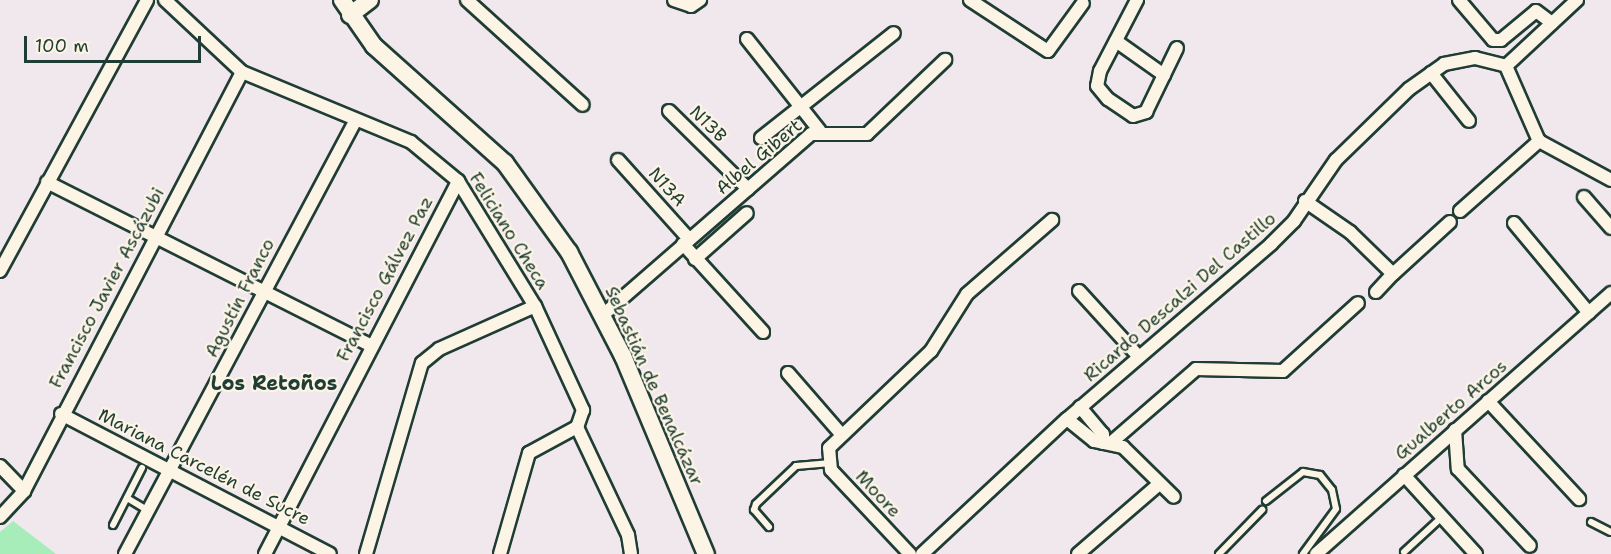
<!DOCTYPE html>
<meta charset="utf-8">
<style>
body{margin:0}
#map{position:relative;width:1611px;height:554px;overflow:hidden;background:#f0e8ec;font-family:"Shantell Sans",sans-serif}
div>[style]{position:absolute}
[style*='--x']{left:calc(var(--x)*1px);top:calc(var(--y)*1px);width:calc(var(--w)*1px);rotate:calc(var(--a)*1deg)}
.green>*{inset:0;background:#a6edb9}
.roads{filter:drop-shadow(2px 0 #1f3d34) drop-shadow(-2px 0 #1f3d34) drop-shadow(0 2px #1f3d34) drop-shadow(0 -2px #1f3d34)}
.lane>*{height:6px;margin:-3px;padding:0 3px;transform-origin:3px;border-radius:3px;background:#fcf5e5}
.street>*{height:12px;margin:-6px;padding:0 6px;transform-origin:6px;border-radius:6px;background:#fcf5e5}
.secondary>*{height:16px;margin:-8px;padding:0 8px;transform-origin:8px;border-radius:8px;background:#fcf5e5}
span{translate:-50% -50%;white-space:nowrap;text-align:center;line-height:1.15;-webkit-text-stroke:4.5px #fcf5e5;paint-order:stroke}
.street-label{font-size:18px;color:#1f3d34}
.neighbourhood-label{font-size:20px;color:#1f3d34;font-weight:700}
.scale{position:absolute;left:24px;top:36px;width:177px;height:27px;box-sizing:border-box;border:3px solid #1f3d34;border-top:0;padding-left:8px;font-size:18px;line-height:21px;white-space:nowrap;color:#1f3d34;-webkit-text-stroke:4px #fcf5e5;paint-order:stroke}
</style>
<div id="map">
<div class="green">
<i style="clip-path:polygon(13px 521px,56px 554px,0 554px,0 532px)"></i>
</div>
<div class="roads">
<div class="lane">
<i style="--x:127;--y:498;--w:26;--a:31"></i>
<i style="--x:1266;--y:501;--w:47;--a:-38.1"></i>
<i style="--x:1303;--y:472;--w:17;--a:10"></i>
<i style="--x:1320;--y:475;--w:19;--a:51"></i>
<i style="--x:1332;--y:490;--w:19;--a:78"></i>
<i style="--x:1336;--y:509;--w:56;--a:126.3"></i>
<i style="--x:1591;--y:522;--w:22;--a:27"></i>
<i style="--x:113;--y:525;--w:64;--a:-63"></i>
<i style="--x:769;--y:527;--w:23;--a:-131"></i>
<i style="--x:754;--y:510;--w:6;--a:-72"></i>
<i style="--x:756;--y:504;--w:55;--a:-43.5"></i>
<i style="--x:796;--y:466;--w:32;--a:-5"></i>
<i style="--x:1404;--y:552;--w:52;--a:-42.6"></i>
<i style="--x:1219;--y:554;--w:62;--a:-45.7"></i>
</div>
<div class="street">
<i style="--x:165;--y:0;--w:105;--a:43.1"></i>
<i style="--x:242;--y:72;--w:183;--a:22.5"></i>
<i style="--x:411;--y:142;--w:61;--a:39.7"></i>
<i style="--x:458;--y:181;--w:147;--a:58.4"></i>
<i style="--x:535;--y:306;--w:115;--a:65.2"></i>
<i style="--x:583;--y:410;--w:18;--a:109"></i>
<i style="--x:577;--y:427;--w:119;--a:64.7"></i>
<i style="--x:628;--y:535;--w:19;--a:81"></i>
<i style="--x:467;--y:0;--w:156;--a:42.2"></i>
<i style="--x:674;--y:0;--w:18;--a:19"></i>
<i style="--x:691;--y:6;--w:11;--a:-34"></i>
<i style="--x:970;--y:0;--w:93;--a:33.2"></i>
<i style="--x:1048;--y:51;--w:59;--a:-53.9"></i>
<i style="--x:1137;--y:0;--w:80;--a:117.5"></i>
<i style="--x:1100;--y:71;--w:15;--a:101"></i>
<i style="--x:1097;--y:86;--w:17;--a:50"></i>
<i style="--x:1108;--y:99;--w:30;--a:34"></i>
<i style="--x:1133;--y:116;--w:14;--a:-17"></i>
<i style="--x:1146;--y:112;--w:71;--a:-64.2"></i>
<i style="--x:1459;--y:0;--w:52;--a:49.6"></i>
<i style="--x:1493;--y:40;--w:8;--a:0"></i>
<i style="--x:1501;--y:40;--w:45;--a:-39.6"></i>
<i style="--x:1536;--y:11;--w:20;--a:37"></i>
<i style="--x:747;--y:39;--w:117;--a:51.6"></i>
<i style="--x:1116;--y:41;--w:59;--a:35.3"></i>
<i style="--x:1506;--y:66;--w:97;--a:-42.9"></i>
<i style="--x:1431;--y:73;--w:61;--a:51.6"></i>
<i style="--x:669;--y:111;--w:111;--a:44.6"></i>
<i style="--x:761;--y:138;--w:169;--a:-38.3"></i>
<i style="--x:618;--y:160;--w:106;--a:48.1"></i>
<i style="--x:47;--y:182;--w:361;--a:26.8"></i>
<i style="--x:1584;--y:197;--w:41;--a:48.9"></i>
<i style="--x:1305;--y:201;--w:55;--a:34.6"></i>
<i style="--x:1350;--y:232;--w:60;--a:44.3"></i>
<i style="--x:1393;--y:274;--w:77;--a:-42.4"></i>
<i style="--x:1460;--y:211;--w:106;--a:-41.5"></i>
<i style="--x:1514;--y:223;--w:117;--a:50.2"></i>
<i style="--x:683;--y:244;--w:119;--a:47.7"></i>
<i style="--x:695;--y:259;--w:69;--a:-41.5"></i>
<i style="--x:0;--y:271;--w:308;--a:-61.5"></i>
<i style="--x:1079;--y:291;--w:89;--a:47.7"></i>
<i style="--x:1376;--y:292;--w:25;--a:-47"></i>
<i style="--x:604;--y:314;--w:274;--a:-41"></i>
<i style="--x:811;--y:134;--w:56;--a:0"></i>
<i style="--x:867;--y:134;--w:108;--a:-43.5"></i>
<i style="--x:788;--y:373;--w:81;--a:49"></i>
<i style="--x:1488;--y:401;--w:134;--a:47.1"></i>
<i style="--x:1080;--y:407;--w:35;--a:50"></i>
<i style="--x:1103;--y:434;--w:9;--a:90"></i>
<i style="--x:61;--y:414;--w:303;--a:27.5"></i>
<i style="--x:1067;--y:419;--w:35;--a:39"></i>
<i style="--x:1094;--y:441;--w:30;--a:12"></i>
<i style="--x:1123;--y:447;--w:71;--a:44.4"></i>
<i style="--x:1455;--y:430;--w:39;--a:86"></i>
<i style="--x:1458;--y:469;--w:105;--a:46.9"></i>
<i style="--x:1113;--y:441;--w:110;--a:-40.9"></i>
<i style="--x:1196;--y:369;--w:87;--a:1.3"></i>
<i style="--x:1283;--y:371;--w:101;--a:-42.2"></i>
<i style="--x:0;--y:466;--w:35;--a:46"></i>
<i style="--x:1404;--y:475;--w:107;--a:47.7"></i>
<i style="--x:0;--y:517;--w:35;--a:-47"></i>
<i style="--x:24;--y:491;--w:472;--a:-62.5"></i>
<i style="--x:125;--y:554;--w:489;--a:-62"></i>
<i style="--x:265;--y:554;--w:420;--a:-62.6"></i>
<i style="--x:366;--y:554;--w:199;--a:-73.7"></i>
<i style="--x:422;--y:363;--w:22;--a:-39"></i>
<i style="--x:439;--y:349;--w:105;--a:-24.1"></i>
<i style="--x:500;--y:554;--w:105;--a:-74"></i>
<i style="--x:529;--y:453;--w:55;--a:-28.4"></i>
<i style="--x:910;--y:554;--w:115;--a:-133.2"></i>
<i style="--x:831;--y:470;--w:22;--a:-95"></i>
<i style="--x:829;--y:448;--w:141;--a:-43.6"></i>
<i style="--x:931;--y:351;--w:67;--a:-57.7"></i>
<i style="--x:967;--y:294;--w:113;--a:-41"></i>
<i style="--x:922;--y:554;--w:198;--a:-43"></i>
<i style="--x:1067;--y:419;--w:269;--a:-40.6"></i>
<i style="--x:1271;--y:244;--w:33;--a:-45"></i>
<i style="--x:1294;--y:221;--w:74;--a:-55.5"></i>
<i style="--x:1336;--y:160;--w:102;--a:-44.2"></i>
<i style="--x:1409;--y:89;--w:43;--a:-35.5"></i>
<i style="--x:1444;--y:64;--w:32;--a:-11"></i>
<i style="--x:1475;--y:58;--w:32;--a:14"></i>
<i style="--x:1506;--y:66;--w:82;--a:66.3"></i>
<i style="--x:1539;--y:141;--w:82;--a:28.4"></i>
<i style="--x:1078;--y:554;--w:107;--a:-40.8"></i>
<i style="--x:1316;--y:554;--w:394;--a:-41.5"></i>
</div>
<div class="secondary">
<i style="--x:342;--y:0;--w:56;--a:55.2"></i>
<i style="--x:374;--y:46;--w:176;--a:41.8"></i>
<i style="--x:505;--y:163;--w:110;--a:54.3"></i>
<i style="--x:569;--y:252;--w:117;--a:62.6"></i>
<i style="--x:623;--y:356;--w:215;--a:67.3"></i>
<i style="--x:350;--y:15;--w:25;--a:-37"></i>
</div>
</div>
<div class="street-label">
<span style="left:708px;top:124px;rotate:44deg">N13B</span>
<span style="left:759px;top:157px;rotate:-40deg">Albel Gibert</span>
<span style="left:667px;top:187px;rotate:48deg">N13A</span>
<span style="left:509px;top:231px;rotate:58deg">Feliciano Checa</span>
<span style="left:385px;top:279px;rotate:-62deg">Francisco Gálvez Paz</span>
<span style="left:107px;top:288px;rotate:-62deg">Francisco Javier Ascázubi</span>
<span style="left:1180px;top:297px;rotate:-41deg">Ricardo Descalzi Del Castillo</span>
<span style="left:240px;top:298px;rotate:-63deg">Agustín Franco</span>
<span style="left:654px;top:386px;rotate:66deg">Sebastián de Benalcázar</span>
<span style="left:1451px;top:410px;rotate:-41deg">Gualberto Arcos</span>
<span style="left:204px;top:467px;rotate:27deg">Mariana Carcelén de Sucre</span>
<span style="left:878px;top:494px;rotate:47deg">Moore</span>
</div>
<div class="neighbourhood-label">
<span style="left:274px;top:383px">Los Retoños</span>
</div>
<div class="scale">100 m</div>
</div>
